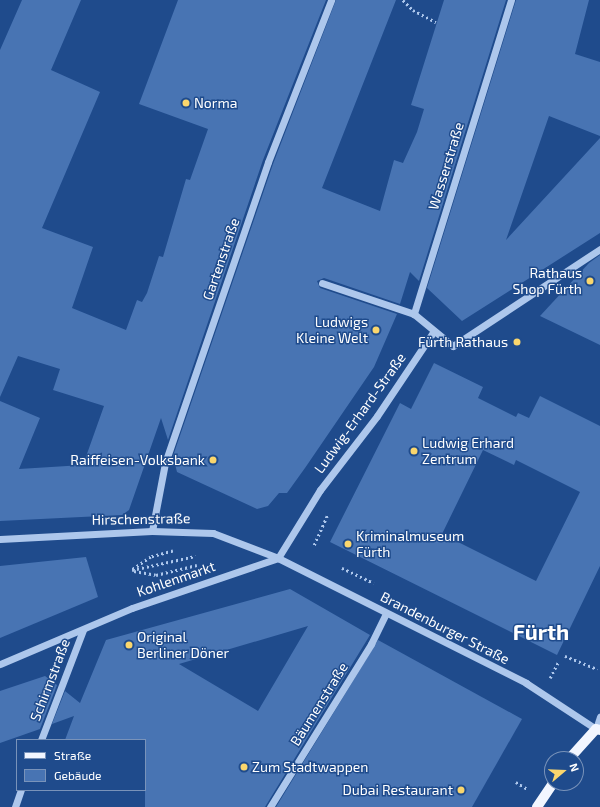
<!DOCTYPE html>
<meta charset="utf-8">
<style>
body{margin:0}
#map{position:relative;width:600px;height:807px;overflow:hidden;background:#1f4b8c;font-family:"Exo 2",sans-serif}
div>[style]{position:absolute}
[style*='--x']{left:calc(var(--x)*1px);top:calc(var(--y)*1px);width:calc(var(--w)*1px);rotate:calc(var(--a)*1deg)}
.building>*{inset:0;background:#4874b3}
.path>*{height:2.5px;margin-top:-1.25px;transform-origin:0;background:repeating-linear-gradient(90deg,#adc7ec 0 2px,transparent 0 5px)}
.minor>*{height:7px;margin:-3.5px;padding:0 3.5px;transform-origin:3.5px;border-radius:3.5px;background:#adc7ec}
.major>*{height:10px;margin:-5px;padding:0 5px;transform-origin:5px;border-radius:5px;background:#f2f6ff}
.dots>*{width:11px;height:11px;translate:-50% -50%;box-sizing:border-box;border:2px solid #1f4b8c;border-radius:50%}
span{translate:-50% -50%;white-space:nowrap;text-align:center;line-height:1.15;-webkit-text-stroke:3px #1f4b8c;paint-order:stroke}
.poi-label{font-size:14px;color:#fff}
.left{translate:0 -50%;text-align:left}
.right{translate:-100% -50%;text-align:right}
.street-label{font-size:14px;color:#fff}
.town-label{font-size:22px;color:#fff;font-weight:700}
.legend{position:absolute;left:16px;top:739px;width:130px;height:52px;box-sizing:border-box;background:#1f4b8c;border:1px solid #7993ba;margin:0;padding:5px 7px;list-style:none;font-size:12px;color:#fff}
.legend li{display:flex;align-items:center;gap:8px;height:20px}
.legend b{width:20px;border:1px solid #7993ba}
.north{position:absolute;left:544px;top:751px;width:40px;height:40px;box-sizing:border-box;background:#1f4b8c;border:1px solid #7993ba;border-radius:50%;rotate:71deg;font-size:11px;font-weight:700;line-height:16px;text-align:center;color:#fff}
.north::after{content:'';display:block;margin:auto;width:14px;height:18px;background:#fad66d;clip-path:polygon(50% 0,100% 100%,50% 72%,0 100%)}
</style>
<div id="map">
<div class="building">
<i style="clip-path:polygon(22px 0,81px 0,51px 70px,100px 92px,42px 228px,93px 247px,72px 308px,126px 330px,137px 300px,142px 302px,147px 293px,159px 256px,163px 257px,186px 179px,190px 180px,208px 129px,139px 104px,178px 0,326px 0,263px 160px,168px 440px,161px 418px,129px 510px,122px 515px,0 521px,0 401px,40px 418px,19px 469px,83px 465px,104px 406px,53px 390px,60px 369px,18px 356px,0 397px,0 50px)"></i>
<i style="clip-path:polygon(336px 0,396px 0,322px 188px,380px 211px,394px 160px,403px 163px,417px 132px,424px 109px,411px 105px,444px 0,506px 0,419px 281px,410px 272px,400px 304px,324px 278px,317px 281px,320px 288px,397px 314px,374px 367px,305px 468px,287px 493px,279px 493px,268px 506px,257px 509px,177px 472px,173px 456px,273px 164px)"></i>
<i style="clip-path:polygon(516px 0,589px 0,575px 54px,600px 62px,600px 136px,549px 116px,506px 240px,600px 138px,600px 233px,462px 321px,427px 288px)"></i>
<i style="clip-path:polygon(600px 255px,600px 345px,540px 316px,589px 263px)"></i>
<i style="clip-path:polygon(evenodd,434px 363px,483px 387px,478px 398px,516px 417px,518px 413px,529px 418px,540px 396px,600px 426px,600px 566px,557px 655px,330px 542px,400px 403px,411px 409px,434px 363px,483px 450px,514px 465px,516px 460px,580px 492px,536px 581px,442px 534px,483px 450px)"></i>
<i style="clip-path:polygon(86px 557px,98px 597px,0 638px,0 566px)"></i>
<i style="clip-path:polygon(evenodd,290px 589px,370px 635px,265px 807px,145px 807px,145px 740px,65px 740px,74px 716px,52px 724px,65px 691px,80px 703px,106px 640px,290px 589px,308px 626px,258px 711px,179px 664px,308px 626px)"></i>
<i style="clip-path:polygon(378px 640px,522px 719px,472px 807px,276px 807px)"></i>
<i style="clip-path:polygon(45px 676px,57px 685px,40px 729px,0 743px,0 691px)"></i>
</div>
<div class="path">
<i style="--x:403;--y:0;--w:14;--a:45"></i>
<i style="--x:413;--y:10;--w:26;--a:28"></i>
<i style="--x:314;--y:545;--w:34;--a:-66"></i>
<i style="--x:173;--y:551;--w:23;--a:165"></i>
<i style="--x:151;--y:557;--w:23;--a:146"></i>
<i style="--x:132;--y:570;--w:65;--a:-12.5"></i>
<i style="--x:342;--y:568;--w:35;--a:25"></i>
<i style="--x:134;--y:571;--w:22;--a:10"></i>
<i style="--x:156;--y:575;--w:42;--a:-13.7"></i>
<i style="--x:565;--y:656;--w:35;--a:22"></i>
<i style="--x:550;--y:678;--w:18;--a:-63"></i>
<i style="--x:516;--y:782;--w:13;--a:32"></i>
</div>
<div class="minor">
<i style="--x:511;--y:0;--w:329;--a:107.2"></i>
<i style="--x:414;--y:314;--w:50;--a:39.4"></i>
<i style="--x:453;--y:346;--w:176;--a:-33.4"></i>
<i style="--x:322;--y:283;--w:97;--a:18.6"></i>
<i style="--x:152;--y:531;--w:69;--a:-79.2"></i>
<i style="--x:165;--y:463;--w:318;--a:-71.1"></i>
<i style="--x:268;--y:162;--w:174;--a:-68.7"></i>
<i style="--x:0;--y:539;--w:152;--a:-3"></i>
<i style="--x:152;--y:531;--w:61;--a:1.9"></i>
<i style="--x:213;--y:533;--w:70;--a:21"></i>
<i style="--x:278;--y:558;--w:278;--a:26.7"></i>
<i style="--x:526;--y:683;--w:84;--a:33.3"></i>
<i style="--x:596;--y:729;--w:13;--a:-72"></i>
<i style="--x:278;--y:558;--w:80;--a:-58.3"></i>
<i style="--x:320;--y:490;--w:93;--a:-52.4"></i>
<i style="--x:377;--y:416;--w:102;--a:-56.2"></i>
<i style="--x:0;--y:664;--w:143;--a:-23"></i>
<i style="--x:132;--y:608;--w:154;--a:-18.9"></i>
<i style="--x:41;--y:740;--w:118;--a:-69.1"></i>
<i style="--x:15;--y:807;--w:18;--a:-71"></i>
<i style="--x:270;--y:807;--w:192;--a:-58.2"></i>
<i style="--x:371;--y:644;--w:34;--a:-64"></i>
</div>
<div class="major">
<i style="--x:569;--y:759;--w:40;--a:-48"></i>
<i style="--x:596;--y:729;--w:4;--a:14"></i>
<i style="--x:537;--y:807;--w:29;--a:-56"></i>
</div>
<div class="dots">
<i style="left:186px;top:103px;background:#fad66d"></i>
<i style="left:590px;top:281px;background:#fad66d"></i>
<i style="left:376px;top:330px;background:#fad66d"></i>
<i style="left:517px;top:342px;background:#fad66d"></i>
<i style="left:414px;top:451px;background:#fad66d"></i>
<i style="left:213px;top:460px;background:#fad66d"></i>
<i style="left:348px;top:544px;background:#fad66d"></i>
<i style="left:129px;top:645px;background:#fad66d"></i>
<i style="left:244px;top:767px;background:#fad66d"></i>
<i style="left:461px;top:790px;background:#fad66d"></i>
</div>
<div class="poi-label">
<span class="left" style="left:194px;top:103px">Norma</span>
<span class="right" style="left:582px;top:281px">Rathaus<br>Shop Fürth</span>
<span class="right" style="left:368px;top:330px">Ludwigs<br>Kleine Welt</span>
<span class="right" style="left:508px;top:342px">Fürth Rathaus</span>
<span class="left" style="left:422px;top:451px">Ludwig Erhard<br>Zentrum</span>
<span class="right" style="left:205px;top:460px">Raiffeisen-Volksbank</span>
<span class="left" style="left:356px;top:544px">Kriminalmuseum<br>Fürth</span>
<span class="left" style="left:137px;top:645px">Original<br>Berliner Döner</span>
<span class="left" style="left:252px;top:767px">Zum Stadtwappen</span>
<span class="right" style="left:453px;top:790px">Dubai Restaurant</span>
</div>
<div class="street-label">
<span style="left:446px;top:166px;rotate:-73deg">Wasserstraße</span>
<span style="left:221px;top:259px;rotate:-71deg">Gartenstraße</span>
<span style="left:360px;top:413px;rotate:-54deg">Ludwig-Erhard-Straße</span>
<span style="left:141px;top:519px;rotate:-1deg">Hirschenstraße</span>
<span style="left:176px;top:579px;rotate:-19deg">Kohlenmarkt</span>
<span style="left:445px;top:628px;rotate:27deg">Brandenburger Straße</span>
<span style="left:50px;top:680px;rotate:-69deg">Schirmstraße</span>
<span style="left:319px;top:704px;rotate:-58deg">Bäumenstraße</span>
</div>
<div class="town-label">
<span style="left:541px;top:632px">Fürth</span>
</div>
<ul class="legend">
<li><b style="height:5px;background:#f2f6ff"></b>Straße</li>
<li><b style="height:11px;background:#4874b3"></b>Gebäude</li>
</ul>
<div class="north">N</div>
</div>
